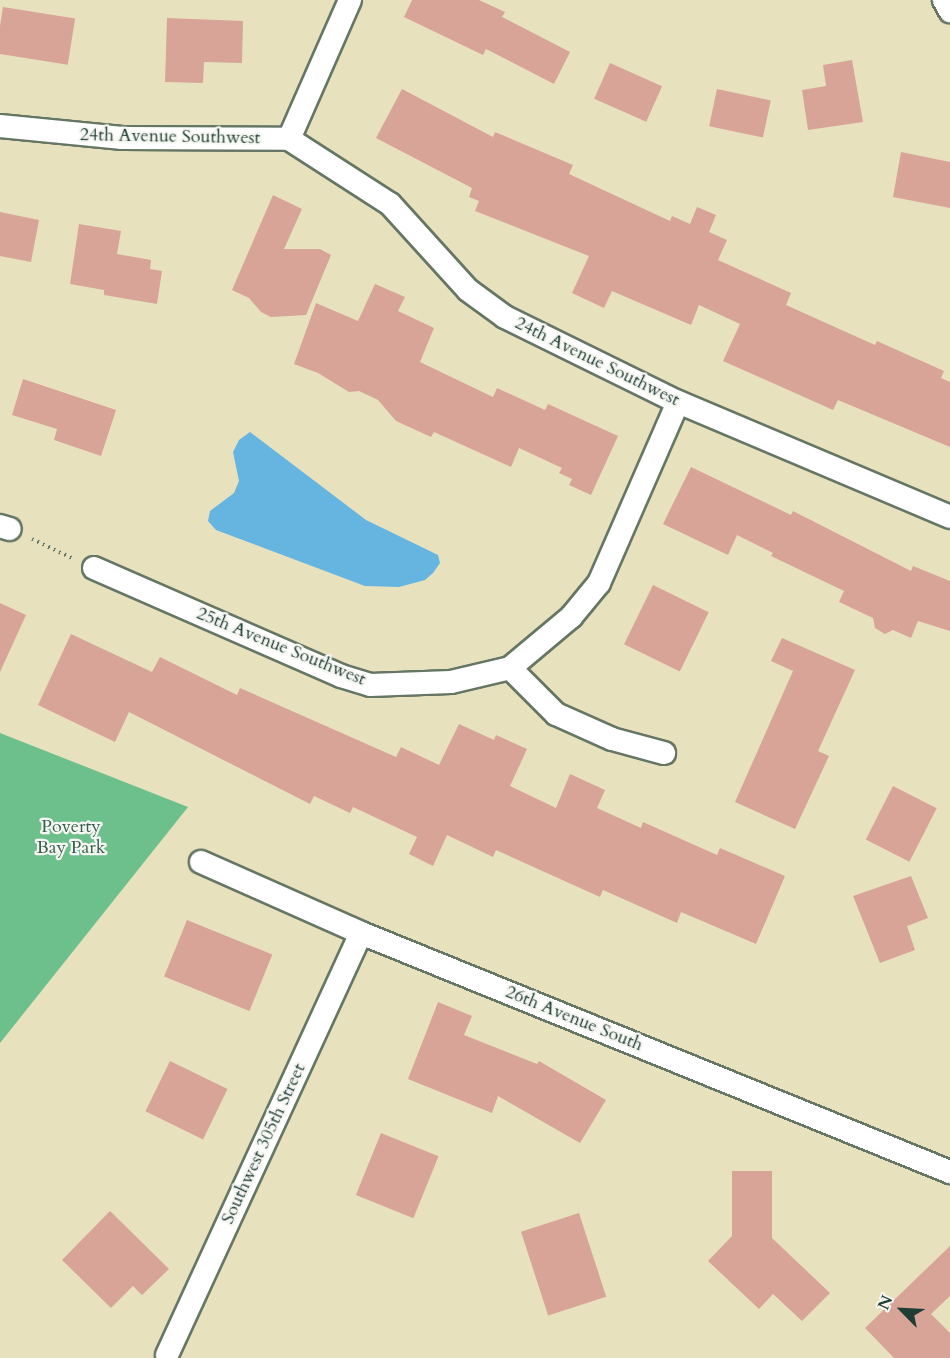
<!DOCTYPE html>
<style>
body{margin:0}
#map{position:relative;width:950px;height:1358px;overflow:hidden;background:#e8e1be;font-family:Cardo,serif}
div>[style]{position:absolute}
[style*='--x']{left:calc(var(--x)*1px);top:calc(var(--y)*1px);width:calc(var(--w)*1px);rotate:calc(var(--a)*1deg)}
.forest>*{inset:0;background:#6dbf8c}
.water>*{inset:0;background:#65b5e0}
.building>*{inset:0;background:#d8a498;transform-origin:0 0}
.path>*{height:4px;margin-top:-2px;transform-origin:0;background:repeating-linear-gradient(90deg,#657664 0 1.5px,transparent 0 6px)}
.roads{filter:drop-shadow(2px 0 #657664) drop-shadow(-2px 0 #657664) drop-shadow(0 2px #657664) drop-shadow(0 -2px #657664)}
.street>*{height:22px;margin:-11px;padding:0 11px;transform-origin:11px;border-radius:11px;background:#fff}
span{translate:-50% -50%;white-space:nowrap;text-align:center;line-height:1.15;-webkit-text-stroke:4.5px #f6f6f2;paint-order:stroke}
.street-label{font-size:18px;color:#1f3d34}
.park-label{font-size:18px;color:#345e4b}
.north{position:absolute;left:872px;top:1280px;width:60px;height:60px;-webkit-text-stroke:4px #f6f6f2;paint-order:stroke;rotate:294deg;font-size:16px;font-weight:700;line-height:24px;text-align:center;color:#1f3d34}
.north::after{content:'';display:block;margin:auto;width:21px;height:27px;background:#1f3d34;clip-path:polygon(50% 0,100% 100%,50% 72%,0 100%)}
</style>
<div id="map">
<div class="forest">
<i style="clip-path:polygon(0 733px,188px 807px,0 1043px)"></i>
</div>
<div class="water">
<i style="clip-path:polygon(250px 432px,366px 520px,438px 555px,440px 563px,433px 573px,425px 580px,399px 587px,365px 586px,216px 530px,208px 521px,210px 511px,234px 493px,239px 481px,233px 452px,239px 440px)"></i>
</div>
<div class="building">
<i style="clip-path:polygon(412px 0,479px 0,505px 12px,502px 17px,570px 52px,554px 84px,486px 49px,483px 55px,404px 17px)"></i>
<i style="left:3px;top:7px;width:73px;height:47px;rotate:9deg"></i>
<i style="clip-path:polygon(167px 18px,243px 21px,242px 63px,204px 62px,203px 83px,165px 82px)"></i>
<i style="clip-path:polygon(852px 60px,863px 122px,808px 130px,802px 90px,826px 86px,823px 65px)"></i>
<i style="left:610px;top:63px;width:57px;height:39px;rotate:24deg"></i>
<i style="clip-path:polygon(402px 89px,493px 137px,495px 132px,573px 165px,569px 174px,670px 221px,672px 216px,690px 224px,697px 207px,716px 215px,709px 232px,727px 240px,718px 260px,791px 293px,786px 305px,875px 345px,877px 341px,944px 371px,941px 378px,950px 382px,950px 447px,838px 400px,833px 410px,723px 361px,740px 324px,699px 305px,691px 325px,612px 291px,604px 308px,572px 293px,589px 256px,475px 211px,479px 201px,469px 197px,472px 188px,376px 138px)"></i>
<i style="left:717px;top:89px;width:55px;height:38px;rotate:12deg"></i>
<i style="clip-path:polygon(901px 152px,950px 162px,950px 208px,893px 197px)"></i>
<i style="clip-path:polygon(273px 195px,302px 209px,284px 249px,320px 249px,331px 255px,306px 315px,271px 317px,261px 312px,249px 298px,232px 290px)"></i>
<i style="clip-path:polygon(0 212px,39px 220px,31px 262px,0 256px)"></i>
<i style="clip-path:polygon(79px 224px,121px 231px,117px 254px,151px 260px,150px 269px,162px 271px,157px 304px,104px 295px,104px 290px,70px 284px)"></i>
<i style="clip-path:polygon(375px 284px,405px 297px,398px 311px,434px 328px,420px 362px,493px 397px,497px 388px,545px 410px,548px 404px,618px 436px,591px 495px,569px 485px,572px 479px,559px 473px,562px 468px,519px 448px,511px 467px,434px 432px,431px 437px,396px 421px,378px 400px,359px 391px,349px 392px,318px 373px,294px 364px,316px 303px,358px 321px)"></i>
<i style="clip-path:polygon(23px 379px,116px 410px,101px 456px,54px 440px,57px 429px,12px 415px)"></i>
<i style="clip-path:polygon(691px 467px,791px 515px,793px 511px,911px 571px,913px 566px,950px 581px,950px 631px,918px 621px,911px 638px,893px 630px,885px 634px,875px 628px,873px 618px,839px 602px,844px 591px,771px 556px,773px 553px,737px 535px,728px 555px,663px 524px)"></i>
<i style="left:653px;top:585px;width:62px;height:66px;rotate:26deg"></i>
<i style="clip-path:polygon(0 603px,26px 615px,0 672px)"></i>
<i style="clip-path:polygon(71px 634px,152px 672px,160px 657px,237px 695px,240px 688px,396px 757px,401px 747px,439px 765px,459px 724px,494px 740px,496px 735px,527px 749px,510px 786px,556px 808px,570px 774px,605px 790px,597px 808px,641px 828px,643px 822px,717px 855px,720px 848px,785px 876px,756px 944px,681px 912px,677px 923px,603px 890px,600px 897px,496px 850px,493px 857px,447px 835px,433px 866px,409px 854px,417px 837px,353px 807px,350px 813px,314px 796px,310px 804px,129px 712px,115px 742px,38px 705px)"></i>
<i style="clip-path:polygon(782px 638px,855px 670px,818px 751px,829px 756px,795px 829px,735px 802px,793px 671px,771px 661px)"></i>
<i style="left:893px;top:786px;width:49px;height:60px;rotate:27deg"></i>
<i style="clip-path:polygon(911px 876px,928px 918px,907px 926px,915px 950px,880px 963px,853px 896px)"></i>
<i style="left:187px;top:920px;width:92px;height:61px;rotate:22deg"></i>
<i style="clip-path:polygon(438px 1002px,472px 1016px,464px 1035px,537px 1064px,539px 1061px,606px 1100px,580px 1143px,498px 1096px,492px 1113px,408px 1079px)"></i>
<i style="left:170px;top:1061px;width:64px;height:56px;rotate:26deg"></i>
<i style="left:381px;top:1133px;width:62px;height:67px;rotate:22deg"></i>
<i style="clip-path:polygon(732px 1171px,772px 1171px,772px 1238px,830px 1293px,802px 1321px,773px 1294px,759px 1309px,708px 1261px,732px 1236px)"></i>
<i style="clip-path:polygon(110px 1211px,169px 1269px,142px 1295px,133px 1286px,111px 1308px,62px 1260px)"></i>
<i style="left:579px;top:1213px;width:88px;height:61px;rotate:72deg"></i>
<i style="clip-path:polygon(950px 1246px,950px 1296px,931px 1314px,950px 1333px,950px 1358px,894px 1358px,865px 1328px)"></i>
</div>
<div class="path">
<i style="--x:32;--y:539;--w:47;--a:25.5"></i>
</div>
<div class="roads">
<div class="street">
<i style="--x:944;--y:0;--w:13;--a:61"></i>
<i style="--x:0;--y:126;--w:123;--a:5.6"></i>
<i style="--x:122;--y:138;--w:167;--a:0.3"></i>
<i style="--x:289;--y:139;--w:120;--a:32.8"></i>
<i style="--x:390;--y:204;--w:116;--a:47.8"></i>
<i style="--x:468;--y:290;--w:46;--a:36.1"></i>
<i style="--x:505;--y:317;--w:193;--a:26.2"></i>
<i style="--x:678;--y:402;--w:295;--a:22.9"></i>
<i style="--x:289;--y:139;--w:152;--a:-66.3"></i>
<i style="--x:0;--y:526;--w:10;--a:17"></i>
<i style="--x:94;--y:568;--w:270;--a:23.6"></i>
<i style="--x:341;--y:676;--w:30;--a:17"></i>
<i style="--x:370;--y:685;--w:81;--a:-2.1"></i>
<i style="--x:451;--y:682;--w:61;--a:-13.3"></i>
<i style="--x:510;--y:668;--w:80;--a:-39.9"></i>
<i style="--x:571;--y:617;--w:44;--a:-50.5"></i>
<i style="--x:599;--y:583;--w:197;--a:-66.4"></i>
<i style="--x:510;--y:668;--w:65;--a:45"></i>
<i style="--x:556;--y:714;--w:61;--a:24.1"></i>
<i style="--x:612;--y:739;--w:54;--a:15.1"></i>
<i style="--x:201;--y:862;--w:175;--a:23.9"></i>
<i style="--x:361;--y:933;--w:636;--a:22.09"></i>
<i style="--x:167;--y:1355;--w:464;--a:-65.3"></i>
</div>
</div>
<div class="street-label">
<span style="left:170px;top:137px;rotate:1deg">24th Avenue Southwest</span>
<span style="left:597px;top:362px;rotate:26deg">24th Avenue Southwest</span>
<span style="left:281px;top:647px;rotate:22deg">25th Avenue Southwest</span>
<span style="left:574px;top:1019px;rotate:22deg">26th Avenue South</span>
<span style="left:264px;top:1144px;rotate:-65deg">Southwest 305th Street</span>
</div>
<div class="park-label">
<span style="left:71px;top:838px">Poverty<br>Bay Park</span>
</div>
<div class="north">N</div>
</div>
